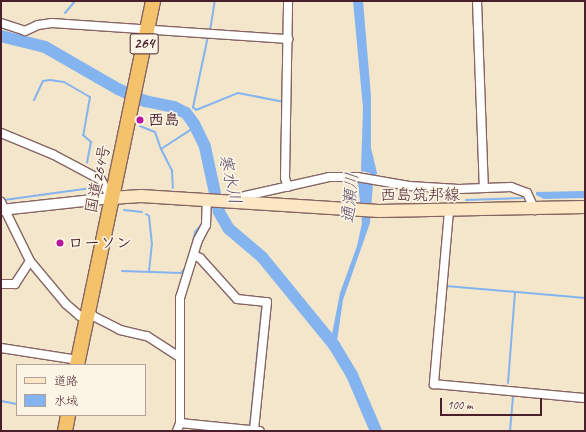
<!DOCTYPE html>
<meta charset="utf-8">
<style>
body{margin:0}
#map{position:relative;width:586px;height:432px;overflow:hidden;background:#f3e6cb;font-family:Caveat,"Klee One",sans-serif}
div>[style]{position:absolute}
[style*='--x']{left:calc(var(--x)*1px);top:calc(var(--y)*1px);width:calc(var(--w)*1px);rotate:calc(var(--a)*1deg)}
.water>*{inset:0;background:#84b4ef}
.stream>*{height:2px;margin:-1px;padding:0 1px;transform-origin:1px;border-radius:1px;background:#84b4ef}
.river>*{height:12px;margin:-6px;padding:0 6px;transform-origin:6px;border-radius:6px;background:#84b4ef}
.roads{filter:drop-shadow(1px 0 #856563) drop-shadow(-1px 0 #856563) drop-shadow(0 1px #856563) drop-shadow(0 -1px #856563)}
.minor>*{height:8px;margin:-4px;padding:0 4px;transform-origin:4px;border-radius:4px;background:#fff}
.tertiary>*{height:10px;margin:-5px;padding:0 5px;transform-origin:5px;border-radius:5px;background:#fff}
.secondary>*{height:12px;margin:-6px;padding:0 6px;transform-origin:6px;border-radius:6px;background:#fbe7c3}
.trunk>*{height:14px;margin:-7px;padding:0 7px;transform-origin:7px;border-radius:7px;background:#f4c26a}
.dots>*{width:11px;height:11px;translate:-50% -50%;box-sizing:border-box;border:2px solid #fcf5e5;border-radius:50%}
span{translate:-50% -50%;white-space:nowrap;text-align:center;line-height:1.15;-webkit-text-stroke:3.5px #fcf5e5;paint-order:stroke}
.shield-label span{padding:1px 3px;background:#fcf5e5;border:1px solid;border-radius:3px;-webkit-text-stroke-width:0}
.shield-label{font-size:15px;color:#4a1f2b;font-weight:700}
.poi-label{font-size:16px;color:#4a1f2b;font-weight:700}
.left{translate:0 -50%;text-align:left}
.street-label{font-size:16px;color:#4a1f2b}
.water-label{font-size:17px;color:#5e5370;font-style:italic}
.frame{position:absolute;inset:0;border:2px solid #4a1f2b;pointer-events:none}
.legend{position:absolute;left:16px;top:364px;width:130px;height:52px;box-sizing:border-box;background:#fcf5e5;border:1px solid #b59f9b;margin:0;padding:5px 7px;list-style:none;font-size:12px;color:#4a1f2b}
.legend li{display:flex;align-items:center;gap:8px;height:20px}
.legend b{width:20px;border:1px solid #b59f9b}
.scale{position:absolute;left:440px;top:398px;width:102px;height:18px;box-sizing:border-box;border:2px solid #4a1f2b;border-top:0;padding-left:5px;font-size:12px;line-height:14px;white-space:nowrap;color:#4a1f2b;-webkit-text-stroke:3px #fcf5e5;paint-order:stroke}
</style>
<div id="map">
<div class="water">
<i style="clip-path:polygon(353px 1px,363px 1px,371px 96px,371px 148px,377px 173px,373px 184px,370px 223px,343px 300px,337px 341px,332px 334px,340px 293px,357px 246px,362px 223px,358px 183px,368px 183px,370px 173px,361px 171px,363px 108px)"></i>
<i style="clip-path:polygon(585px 191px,585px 198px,544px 199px,536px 195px,536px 192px)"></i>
</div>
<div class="stream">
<i style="--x:65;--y:13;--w:16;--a:-50"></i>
<i style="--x:210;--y:31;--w:30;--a:-81"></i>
<i style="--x:208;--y:36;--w:73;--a:101.9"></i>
<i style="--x:193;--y:107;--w:4;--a:45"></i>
<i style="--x:196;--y:110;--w:45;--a:-22"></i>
<i style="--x:238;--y:93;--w:47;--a:11.1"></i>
<i style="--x:34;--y:100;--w:21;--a:-65"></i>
<i style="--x:43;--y:81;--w:7;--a:-8"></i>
<i style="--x:50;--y:80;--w:14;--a:8"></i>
<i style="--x:64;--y:82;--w:30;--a:30"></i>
<i style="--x:90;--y:97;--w:39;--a:100"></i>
<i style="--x:83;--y:135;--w:11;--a:41"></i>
<i style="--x:91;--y:142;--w:21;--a:101"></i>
<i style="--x:140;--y:126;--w:16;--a:22"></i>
<i style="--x:155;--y:132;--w:18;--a:71"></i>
<i style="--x:161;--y:149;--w:38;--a:-33"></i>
<i style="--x:193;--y:128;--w:4;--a:-76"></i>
<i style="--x:161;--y:149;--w:25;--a:63"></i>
<i style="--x:172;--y:171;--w:17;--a:87"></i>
<i style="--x:4;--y:200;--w:88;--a:-7.9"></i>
<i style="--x:466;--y:200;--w:56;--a:-2"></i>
<i style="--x:124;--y:210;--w:18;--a:6"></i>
<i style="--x:146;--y:214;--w:4;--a:34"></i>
<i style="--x:149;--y:216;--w:27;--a:84"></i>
<i style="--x:152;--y:243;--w:29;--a:96"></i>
<i style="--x:191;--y:250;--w:18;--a:-77"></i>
<i style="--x:195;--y:232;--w:9;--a:-49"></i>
<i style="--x:122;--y:271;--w:59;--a:1.9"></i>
<i style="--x:181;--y:273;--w:6;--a:-51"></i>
<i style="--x:446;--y:286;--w:140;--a:4.9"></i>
<i style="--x:508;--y:383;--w:91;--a:-85.6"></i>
<i style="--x:1;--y:401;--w:16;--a:11"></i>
<i style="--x:250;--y:425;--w:119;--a:-84.2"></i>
<i style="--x:510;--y:431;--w:34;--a:-85"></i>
</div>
<div class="river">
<i style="--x:1;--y:36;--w:45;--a:14"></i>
<i style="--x:45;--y:47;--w:84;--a:29.9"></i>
<i style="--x:118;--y:89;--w:30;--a:24"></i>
<i style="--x:145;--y:101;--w:30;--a:12"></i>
<i style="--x:174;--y:107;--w:13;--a:27"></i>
<i style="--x:186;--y:113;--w:14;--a:54"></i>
<i style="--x:194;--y:124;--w:25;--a:64"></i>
<i style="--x:205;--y:147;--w:66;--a:77.8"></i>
<i style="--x:219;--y:212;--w:20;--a:60"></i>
<i style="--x:229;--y:229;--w:43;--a:40.3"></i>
<i style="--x:262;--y:257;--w:114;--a:50.7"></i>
<i style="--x:334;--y:345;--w:35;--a:59"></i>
<i style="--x:352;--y:375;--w:61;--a:66.8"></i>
</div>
<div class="roads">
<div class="minor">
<i style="--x:477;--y:1;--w:187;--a:87.9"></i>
<i style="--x:1;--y:23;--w:25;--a:18"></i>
<i style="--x:25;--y:31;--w:14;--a:-25"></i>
<i style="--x:38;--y:25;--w:14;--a:-8"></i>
<i style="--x:52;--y:23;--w:237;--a:3.9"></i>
<i style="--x:1;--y:133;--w:57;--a:22.5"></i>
<i style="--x:54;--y:155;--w:53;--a:28"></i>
<i style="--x:101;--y:180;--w:21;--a:61"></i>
<i style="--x:288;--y:187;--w:9;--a:-108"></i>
<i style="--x:285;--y:178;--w:177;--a:-89"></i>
<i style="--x:1;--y:202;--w:66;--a:63.8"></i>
<i style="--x:30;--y:261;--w:56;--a:50.1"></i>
<i style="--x:66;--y:304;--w:18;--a:41"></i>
<i style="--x:80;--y:316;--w:7;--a:27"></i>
<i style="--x:86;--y:319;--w:8;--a:-23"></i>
<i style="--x:93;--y:316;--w:30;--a:27"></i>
<i style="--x:120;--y:330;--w:28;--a:13"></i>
<i style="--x:147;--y:336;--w:38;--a:33"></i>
<i style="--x:241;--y:203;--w:8;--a:-60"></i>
<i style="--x:245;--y:196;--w:86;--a:-12.7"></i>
<i style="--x:329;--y:177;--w:28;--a:0"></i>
<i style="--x:357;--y:177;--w:53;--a:9.8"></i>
<i style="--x:409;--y:186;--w:50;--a:3.4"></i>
<i style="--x:459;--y:189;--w:52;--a:-2.2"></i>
<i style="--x:511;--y:187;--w:17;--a:21"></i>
<i style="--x:527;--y:193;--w:19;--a:65"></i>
<i style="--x:449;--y:211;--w:174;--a:95"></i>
<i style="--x:434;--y:384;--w:152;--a:5.3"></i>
<i style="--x:194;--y:255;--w:7;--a:27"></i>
<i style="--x:200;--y:258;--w:55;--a:47.9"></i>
<i style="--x:237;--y:299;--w:30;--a:6"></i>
<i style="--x:267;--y:302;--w:129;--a:95.8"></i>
<i style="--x:1;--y:284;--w:14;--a:0"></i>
<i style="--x:15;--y:284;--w:27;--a:-57"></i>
<i style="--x:1;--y:348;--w:78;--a:8.9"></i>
<i style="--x:180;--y:423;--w:80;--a:5.7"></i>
<i style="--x:177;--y:431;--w:9;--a:-69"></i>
<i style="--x:180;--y:423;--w:125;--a:-90"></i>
<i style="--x:180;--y:298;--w:61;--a:-72.8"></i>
<i style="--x:198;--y:240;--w:17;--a:-62"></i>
<i style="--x:206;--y:225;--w:24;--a:-88"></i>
</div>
<div class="tertiary">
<i style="--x:1;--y:210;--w:111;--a:-6.2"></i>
</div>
<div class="secondary">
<i style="--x:111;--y:198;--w:30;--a:-4"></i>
<i style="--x:141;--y:196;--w:238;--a:3.6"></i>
<i style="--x:379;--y:211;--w:206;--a:-1.1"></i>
</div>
<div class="trunk">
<i style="--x:77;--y:365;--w:372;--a:-78.2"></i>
<i style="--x:65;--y:431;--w:16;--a:-79"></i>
</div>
</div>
<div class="dots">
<i style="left:140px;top:120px;background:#b5179e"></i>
<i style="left:60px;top:243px;background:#b5179e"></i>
</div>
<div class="shield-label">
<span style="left:144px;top:44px">264</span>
</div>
<div class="poi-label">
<span class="left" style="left:148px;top:120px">西島</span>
<span class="left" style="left:68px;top:243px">ローソン</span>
</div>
<div class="street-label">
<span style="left:98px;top:179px;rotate:-78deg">国道264号</span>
<span style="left:420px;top:195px">西島筑邦線</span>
</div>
<div class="water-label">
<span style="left:230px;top:179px;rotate:77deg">寒水川</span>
<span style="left:350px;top:198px;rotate:-85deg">通瀬川</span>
</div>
<div class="frame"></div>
<ul class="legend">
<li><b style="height:5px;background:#fbe7c3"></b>道路</li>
<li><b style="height:11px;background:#84b4ef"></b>水域</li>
</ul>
<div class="scale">100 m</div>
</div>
